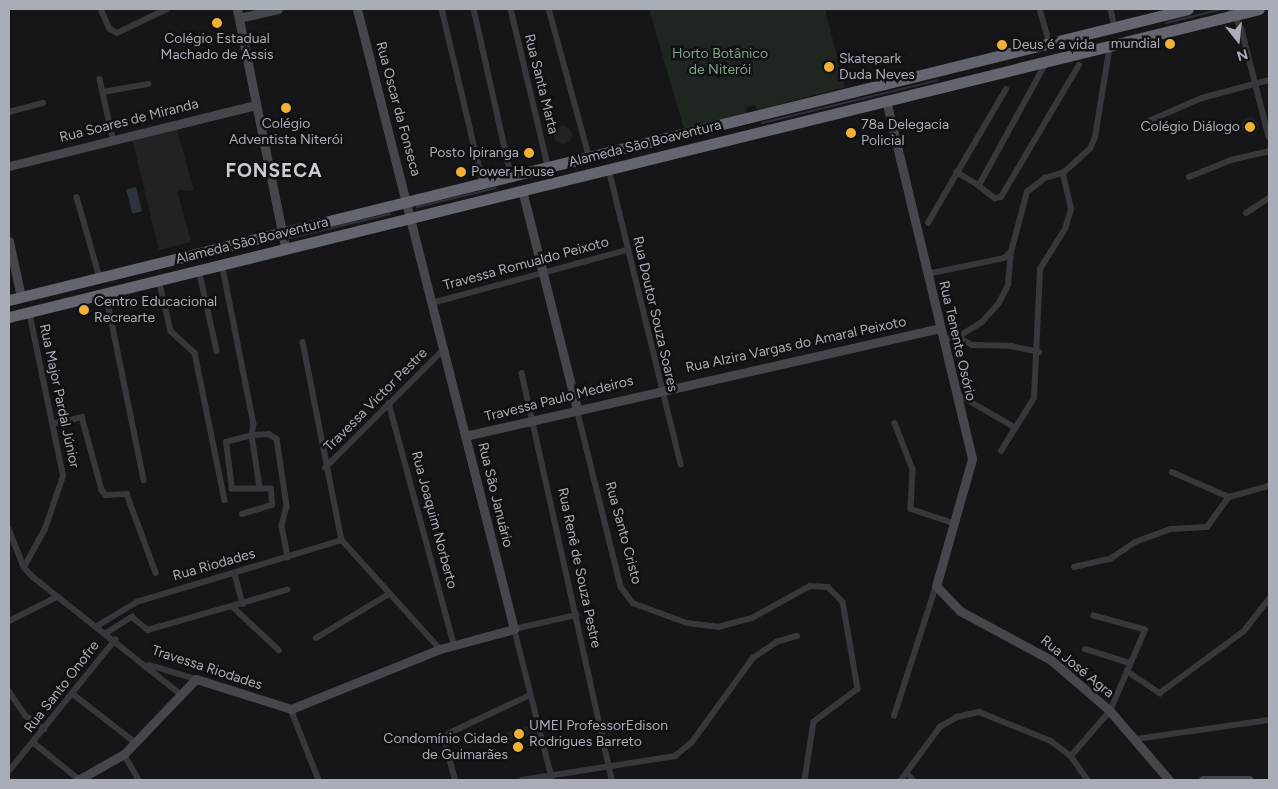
<!DOCTYPE html>
<meta charset="utf-8">
<style>
body{margin:0}
#map{position:relative;width:1278px;height:789px;overflow:hidden;background:#161618;font-family:Figtree,sans-serif}
div>[style]{position:absolute}
[style*='--x']{left:calc(var(--x)*1px);top:calc(var(--y)*1px);width:calc(var(--w)*1px);rotate:calc(var(--a)*1deg)}
.built>*{inset:0;background:#222225;transform-origin:0 0}
.round{border-radius:50%}
.green>*{inset:0;background:#1e261f}
.water>*{inset:0;background:#2c353c;transform-origin:0 0}
.stream>*{height:2px;margin:-1px;padding:0 1px;transform-origin:1px;border-radius:1px;background:#2c353c}
.street>*{height:5.5px;margin:-2.75px;padding:0 2.75px;transform-origin:2.75px;border-radius:2.75px;background:#37383d}
.secondary>*{height:9px;margin:-4.5px;padding:0 4.5px;transform-origin:4.5px;border-radius:4.5px;background:#45474d}
.highway>*{height:11px;margin:-5.5px;padding:0 5.5px;transform-origin:5.5px;border-radius:5.5px;background:#63666e}
.dots>*{width:14px;height:14px;translate:-50% -50%;box-sizing:border-box;border:2px solid #111113;border-radius:50%}
span{translate:-50% -50%;white-space:nowrap;text-align:center;line-height:1.15;-webkit-text-stroke:5px #111113;paint-order:stroke}
.poi-label{font-size:14px;color:#a8adb8}
.right{translate:-100% -50%;text-align:right}
.left{translate:0 -50%;text-align:left}
.park-label{font-size:14px;color:#7fa381}
.street-label{font-size:14px;color:#a8adb8}
.district-label{font-size:19px;color:#c9ccd4;font-weight:700;letter-spacing:1px}
.frame{position:absolute;inset:0;border:10px solid #a8adb8;pointer-events:none}
.north{position:absolute;left:1213px;top:15px;width:50px;height:50px;-webkit-text-stroke:4px #111113;paint-order:stroke;rotate:164deg;font-size:14px;font-weight:700;line-height:20px;text-align:center;color:#a8adb8}
.north::after{content:'';display:block;margin:auto;width:18px;height:22px;background:#a8adb8;clip-path:polygon(50% 0,100% 100%,50% 72%,0 100%)}
</style>
<div id="map">
<div class="built">
<i class="round" style="left:1241px;top:117px;width:18px;height:18px"></i>
<i class="round" style="left:554px;top:126px;width:18px;height:18px"></i>
<i style="clip-path:polygon(176px 126px,194px 191px,177px 190px,191px 242px,159px 250px,132px 139px)"></i>
<i style="left:534px;top:724px;width:10px;height:35px;rotate:73deg"></i>
</div>
<div class="green">
<i style="clip-path:polygon(649px 9px,825px 9px,845px 87px,758px 110px,754px 105px,747px 107px,745px 114px,684px 129px)"></i>
</div>
<div class="water">
<i style="left:136px;top:187px;width:25px;height:10px;rotate:76deg"></i>
</div>
<div class="stream">
<i style="--x:1166;--y:23;--w:58;--a:-14"></i>
<i style="--x:762;--y:123;--w:181;--a:-13.7"></i>
<i style="--x:417;--y:207;--w:81;--a:-13.5"></i>
<i style="--x:290;--y:238;--w:103;--a:-13.5"></i>
</div>
<div class="street">
<i style="--x:101;--y:9;--w:22;--a:66"></i>
<i style="--x:110;--y:29;--w:8;--a:30"></i>
<i style="--x:117;--y:33;--w:55;--a:-25.6"></i>
<i style="--x:442;--y:9;--w:178;--a:76.7"></i>
<i style="--x:474;--y:9;--w:169;--a:77.4"></i>
<i style="--x:511;--y:9;--w:160;--a:76.7"></i>
<i style="--x:549;--y:9;--w:151;--a:74.7"></i>
<i style="--x:1040;--y:9;--w:37;--a:74"></i>
<i style="--x:1111;--y:9;--w:19;--a:78"></i>
<i style="--x:1231;--y:9;--w:24;--a:62"></i>
<i style="--x:1242;--y:30;--w:110;--a:75.8"></i>
<i style="--x:1047;--y:62;--w:141;--a:118.7"></i>
<i style="--x:979;--y:186;--w:20;--a:37"></i>
<i style="--x:995;--y:198;--w:6;--a:-9"></i>
<i style="--x:1001;--y:197;--w:153;--a:-59.4"></i>
<i style="--x:100;--y:79;--w:60;--a:77.6"></i>
<i style="--x:103;--y:92;--w:46;--a:-10.1"></i>
<i style="--x:9;--y:112;--w:35;--a:-15"></i>
<i style="--x:1144;--y:123;--w:63;--a:-23.3"></i>
<i style="--x:1202;--y:98;--w:69;--a:-15"></i>
<i style="--x:609;--y:169;--w:304;--a:76.3"></i>
<i style="--x:1189;--y:177;--w:45;--a:-22"></i>
<i style="--x:1231;--y:160;--w:39;--a:-13"></i>
<i style="--x:979;--y:186;--w:26;--a:-149"></i>
<i style="--x:957;--y:173;--w:97;--a:-59.7"></i>
<i style="--x:77;--y:197;--w:84;--a:74.1"></i>
<i style="--x:1246;--y:213;--w:27;--a:-33"></i>
<i style="--x:928;--y:223;--w:58;--a:-59.9"></i>
<i style="--x:222;--y:263;--w:164;--a:78.8"></i>
<i style="--x:254;--y:424;--w:11;--a:100"></i>
<i style="--x:252;--y:435;--w:17;--a:-3"></i>
<i style="--x:269;--y:434;--w:9;--a:32"></i>
<i style="--x:277;--y:439;--w:68;--a:81.5"></i>
<i style="--x:287;--y:506;--w:21;--a:104"></i>
<i style="--x:282;--y:526;--w:32;--a:79"></i>
<i style="--x:199;--y:269;--w:84;--a:77.6"></i>
<i style="--x:927;--y:274;--w:79;--a:-11.7"></i>
<i style="--x:1004;--y:258;--w:9;--a:-41"></i>
<i style="--x:1011;--y:252;--w:62;--a:-75.1"></i>
<i style="--x:1027;--y:192;--w:23;--a:-38"></i>
<i style="--x:1045;--y:178;--w:19;--a:-16"></i>
<i style="--x:159;--y:280;--w:52;--a:76.8"></i>
<i style="--x:171;--y:331;--w:33;--a:43"></i>
<i style="--x:195;--y:353;--w:150;--a:78.5"></i>
<i style="--x:106;--y:293;--w:191;--a:78.5"></i>
<i style="--x:432;--y:303;--w:202;--a:-15.2"></i>
<i style="--x:958;--y:337;--w:16;--a:30"></i>
<i style="--x:972;--y:345;--w:39;--a:1"></i>
<i style="--x:1011;--y:346;--w:29;--a:12"></i>
<i style="--x:942;--y:339;--w:16;--a:-7"></i>
<i style="--x:958;--y:337;--w:28;--a:-32"></i>
<i style="--x:982;--y:322;--w:25;--a:-48"></i>
<i style="--x:999;--y:303;--w:20;--a:-63"></i>
<i style="--x:1008;--y:285;--w:33;--a:-85"></i>
<i style="--x:303;--y:342;--w:202;--a:78.9"></i>
<i style="--x:342;--y:540;--w:147;--a:48"></i>
<i style="--x:522;--y:373;--w:417;--a:77.5"></i>
<i style="--x:956;--y:393;--w:69;--a:30.3"></i>
<i style="--x:389;--y:403;--w:250;--a:74.9"></i>
<i style="--x:577;--y:409;--w:183;--a:76.1"></i>
<i style="--x:621;--y:587;--w:20;--a:53"></i>
<i style="--x:633;--y:603;--w:58;--a:20.3"></i>
<i style="--x:687;--y:623;--w:31;--a:7"></i>
<i style="--x:718;--y:627;--w:35;--a:-15"></i>
<i style="--x:752;--y:618;--w:66;--a:-28.9"></i>
<i style="--x:810;--y:586;--w:18;--a:3"></i>
<i style="--x:828;--y:587;--w:21;--a:45"></i>
<i style="--x:843;--y:602;--w:88;--a:80.2"></i>
<i style="--x:858;--y:689;--w:55;--a:143.1"></i>
<i style="--x:814;--y:722;--w:59;--a:98.8"></i>
<i style="--x:895;--y:423;--w:50;--a:69"></i>
<i style="--x:913;--y:470;--w:39;--a:93"></i>
<i style="--x:911;--y:509;--w:47;--a:18.4"></i>
<i style="--x:52;--y:424;--w:31;--a:-13"></i>
<i style="--x:82;--y:417;--w:76;--a:74.7"></i>
<i style="--x:102;--y:490;--w:6;--a:51"></i>
<i style="--x:106;--y:495;--w:21;--a:-3"></i>
<i style="--x:127;--y:494;--w:84;--a:69.8"></i>
<i style="--x:1001;--y:451;--w:62;--a:-58.1"></i>
<i style="--x:1034;--y:398;--w:129;--a:-87.3"></i>
<i style="--x:1040;--y:269;--w:47;--a:-58"></i>
<i style="--x:1065;--y:229;--w:21;--a:-73"></i>
<i style="--x:1071;--y:209;--w:37;--a:-103"></i>
<i style="--x:1063;--y:173;--w:36;--a:-42"></i>
<i style="--x:1090;--y:149;--w:13;--a:-67"></i>
<i style="--x:1095;--y:137;--w:93;--a:-80.7"></i>
<i style="--x:325;--y:468;--w:168;--a:-45"></i>
<i style="--x:1172;--y:472;--w:62;--a:23.7"></i>
<i style="--x:242;--y:514;--w:31;--a:-17"></i>
<i style="--x:272;--y:505;--w:16;--a:-94"></i>
<i style="--x:271;--y:489;--w:39;--a:180"></i>
<i style="--x:232;--y:489;--w:47;--a:-97.3"></i>
<i style="--x:226;--y:442;--w:27;--a:-15"></i>
<i style="--x:252;--y:435;--w:53;--a:81.3"></i>
<i style="--x:9;--y:529;--w:41;--a:68.5"></i>
<i style="--x:24;--y:567;--w:13;--a:48"></i>
<i style="--x:33;--y:577;--w:190;--a:38.4"></i>
<i style="--x:24;--y:567;--w:43;--a:-61.1"></i>
<i style="--x:45;--y:529;--w:56;--a:-71.2"></i>
<i style="--x:63;--y:476;--w:167;--a:-101.7"></i>
<i style="--x:1074;--y:567;--w:37;--a:-13"></i>
<i style="--x:1110;--y:559;--w:30;--a:-34"></i>
<i style="--x:1135;--y:542;--w:38;--a:-20"></i>
<i style="--x:1171;--y:529;--w:36;--a:-3"></i>
<i style="--x:1207;--y:527;--w:37;--a:-54"></i>
<i style="--x:1229;--y:497;--w:41;--a:-15.4"></i>
<i style="--x:235;--y:574;--w:31;--a:75"></i>
<i style="--x:233;--y:607;--w:63;--a:43.1"></i>
<i style="--x:9;--y:621;--w:54;--a:-26.6"></i>
<i style="--x:97;--y:626;--w:47;--a:-31"></i>
<i style="--x:137;--y:602;--w:214;--a:-16.8"></i>
<i style="--x:106;--y:633;--w:31;--a:-32"></i>
<i style="--x:132;--y:617;--w:21;--a:39"></i>
<i style="--x:148;--y:630;--w:145;--a:-16.1"></i>
<i style="--x:316;--y:638;--w:85;--a:-31.1"></i>
<i style="--x:1085;--y:649;--w:47;--a:17.3"></i>
<i style="--x:149;--y:665;--w:49;--a:16.6"></i>
<i style="--x:1127;--y:671;--w:40;--a:34"></i>
<i style="--x:1160;--y:693;--w:104;--a:-36.4"></i>
<i style="--x:1244;--y:631;--w:41;--a:-52"></i>
<i style="--x:9;--y:691;--w:29;--a:56"></i>
<i style="--x:25;--y:715;--w:24;--a:36"></i>
<i style="--x:73;--y:694;--w:80;--a:37.9"></i>
<i style="--x:291;--y:709;--w:76;--a:68.5"></i>
<i style="--x:894;--y:716;--w:137;--a:-72.1"></i>
<i style="--x:1136;--y:739;--w:134;--a:-8.1"></i>
<i style="--x:34;--y:743;--w:59;--a:38.8"></i>
<i style="--x:124;--y:754;--w:30;--a:60"></i>
<i style="--x:1071;--y:756;--w:60;--a:-49.1"></i>
<i style="--x:1110;--y:711;--w:88;--a:-66.6"></i>
<i style="--x:1145;--y:630;--w:53;--a:-164.6"></i>
<i style="--x:9;--y:771;--w:169;--a:-51"></i>
<i style="--x:908;--y:774;--w:8;--a:50"></i>
<i style="--x:455;--y:780;--w:46;--a:-105.3"></i>
<i style="--x:443;--y:736;--w:96;--a:-25.2"></i>
<i style="--x:522;--y:780;--w:155;--a:-8.9"></i>
<i style="--x:675;--y:756;--w:22;--a:-39"></i>
<i style="--x:692;--y:742;--w:104;--a:-54"></i>
<i style="--x:753;--y:658;--w:29;--a:-34"></i>
<i style="--x:777;--y:642;--w:21;--a:-17"></i>
<i style="--x:552;--y:780;--w:156;--a:-104.1"></i>
<i style="--x:514;--y:629;--w:64;--a:-12.7"></i>
<i style="--x:901;--y:780;--w:66;--a:-53.7"></i>
<i style="--x:940;--y:727;--w:20;--a:-30"></i>
<i style="--x:957;--y:717;--w:23;--a:-13"></i>
<i style="--x:979;--y:712;--w:78;--a:21.9"></i>
<i style="--x:1051;--y:741;--w:25;--a:37"></i>
<i style="--x:1071;--y:756;--w:29;--a:55"></i>
</div>
<div class="secondary">
<i style="--x:237;--y:9;--w:244;--a:78.6"></i>
<i style="--x:239;--y:18;--w:40;--a:-13"></i>
<i style="--x:886;--y:100;--w:369;--a:76.5"></i>
<i style="--x:972;--y:459;--w:132;--a:105.8"></i>
<i style="--x:936;--y:586;--w:35;--a:46"></i>
<i style="--x:960;--y:611;--w:103;--a:28.3"></i>
<i style="--x:1051;--y:660;--w:78;--a:40.8"></i>
<i style="--x:1110;--y:711;--w:91;--a:49.5"></i>
<i style="--x:9;--y:166;--w:254;--a:-13.9"></i>
<i style="--x:522;--y:190;--w:226;--a:75.9"></i>
<i style="--x:9;--y:241;--w:57;--a:77.9"></i>
<i style="--x:465;--y:436;--w:487;--a:-12.8"></i>
<i style="--x:78;--y:780;--w:53;--a:-29.5"></i>
<i style="--x:124;--y:754;--w:104;--a:-46.2"></i>
<i style="--x:196;--y:679;--w:100;--a:17.5"></i>
<i style="--x:291;--y:709;--w:161;--a:-21.9"></i>
<i style="--x:440;--y:649;--w:77;--a:-15.1"></i>
<i style="--x:514;--y:629;--w:640;--a:-104.21"></i>
<i style="--x:1203;--y:780;--w:46;--a:0"></i>
</div>
<div class="highway">
<i style="--x:9;--y:300;--w:1214;--a:-13.86"></i>
<i style="--x:9;--y:317;--w:1287;--a:-13.84"></i>
</div>
<div class="dots">
<i style="left:217px;top:23px;background:#f2b134"></i>
<i style="left:1170px;top:44px;background:#f2b134"></i>
<i style="left:1002px;top:45px;background:#f2b134"></i>
<i style="left:829px;top:67px;background:#f2b134"></i>
<i style="left:286px;top:108px;background:#f2b134"></i>
<i style="left:1250px;top:127px;background:#f2b134"></i>
<i style="left:851px;top:133px;background:#f2b134"></i>
<i style="left:529px;top:153px;background:#f2b134"></i>
<i style="left:461px;top:172px;background:#f2b134"></i>
<i style="left:84px;top:310px;background:#f2b134"></i>
<i style="left:519px;top:734px;background:#f2b134"></i>
<i style="left:518px;top:747px;background:#f2b134"></i>
</div>
<div class="poi-label">
<span style="left:217px;top:47px">Colégio Estadual<br>Machado de Assis</span>
<span class="right" style="left:1160px;top:44px">mundial</span>
<span class="left" style="left:1012px;top:45px">Deus é a vida</span>
<span class="left" style="left:839px;top:67px">Skatepark<br>Duda Neves</span>
<span style="left:286px;top:132px">Colégio<br>Adventista Niterói</span>
<span class="left" style="left:861px;top:133px">78a Delegacia<br>Policial</span>
<span class="right" style="left:1240px;top:127px">Colégio Diálogo</span>
<span class="right" style="left:519px;top:153px">Posto Ipiranga</span>
<span class="left" style="left:471px;top:172px">Power House</span>
<span class="left" style="left:94px;top:310px">Centro Educacional<br>Recrearte</span>
<span class="left" style="left:529px;top:734px">UMEI ProfessorEdison<br>Rodrigues Barreto</span>
<span class="right" style="left:508px;top:747px">Condomínio Cidade<br>de Guimarães</span>
</div>
<div class="park-label">
<span style="left:720px;top:62px">Horto Botânico<br>de Niterói</span>
</div>
<div class="street-label">
<span style="left:541px;top:84px;rotate:76deg">Rua Santa Marta</span>
<span style="left:398px;top:109px;rotate:75deg">Rua Oscar da Fonseca</span>
<span style="left:129px;top:121px;rotate:-14deg">Rua Soares de Miranda</span>
<span style="left:645px;top:144px;rotate:-14deg">Alameda São Boaventura</span>
<span style="left:252px;top:241px;rotate:-14deg">Alameda São Boaventura</span>
<span style="left:526px;top:264px;rotate:-15deg">Travessa Romualdo Peixoto</span>
<span style="left:655px;top:314px;rotate:77deg">Rua Doutor Souza Soares</span>
<span style="left:957px;top:341px;rotate:77deg">Rua Tenente Osório</span>
<span style="left:796px;top:345px;rotate:-12deg">Rua Alzira Vargas do Amaral Peixoto</span>
<span style="left:59px;top:396px;rotate:78deg">Rua Major Pardal Júnior</span>
<span style="left:559px;top:399px;rotate:-14deg">Travessa Paulo Medeiros</span>
<span style="left:376px;top:400px;rotate:-45deg">Travessa Victor Pestre</span>
<span style="left:495px;top:495px;rotate:76deg">Rua São Januário</span>
<span style="left:434px;top:520px;rotate:75deg">Rua Joaquim Norberto</span>
<span style="left:623px;top:533px;rotate:75deg">Rua Santo Cristo</span>
<span style="left:214px;top:565px;rotate:-16deg">Rua Riodades</span>
<span style="left:579px;top:568px;rotate:78deg">Rua Renê de Souza Pestre</span>
<span style="left:1077px;top:667px;rotate:39deg">Rua José Agra</span>
<span style="left:207px;top:668px;rotate:18deg">Travessa Riodades</span>
<span style="left:62px;top:687px;rotate:-52deg">Rua Santo Onofre</span>
</div>
<div class="district-label">
<span style="left:274px;top:171px">FONSECA</span>
</div>
<div class="frame"></div>
<div class="north">N</div>
</div>
